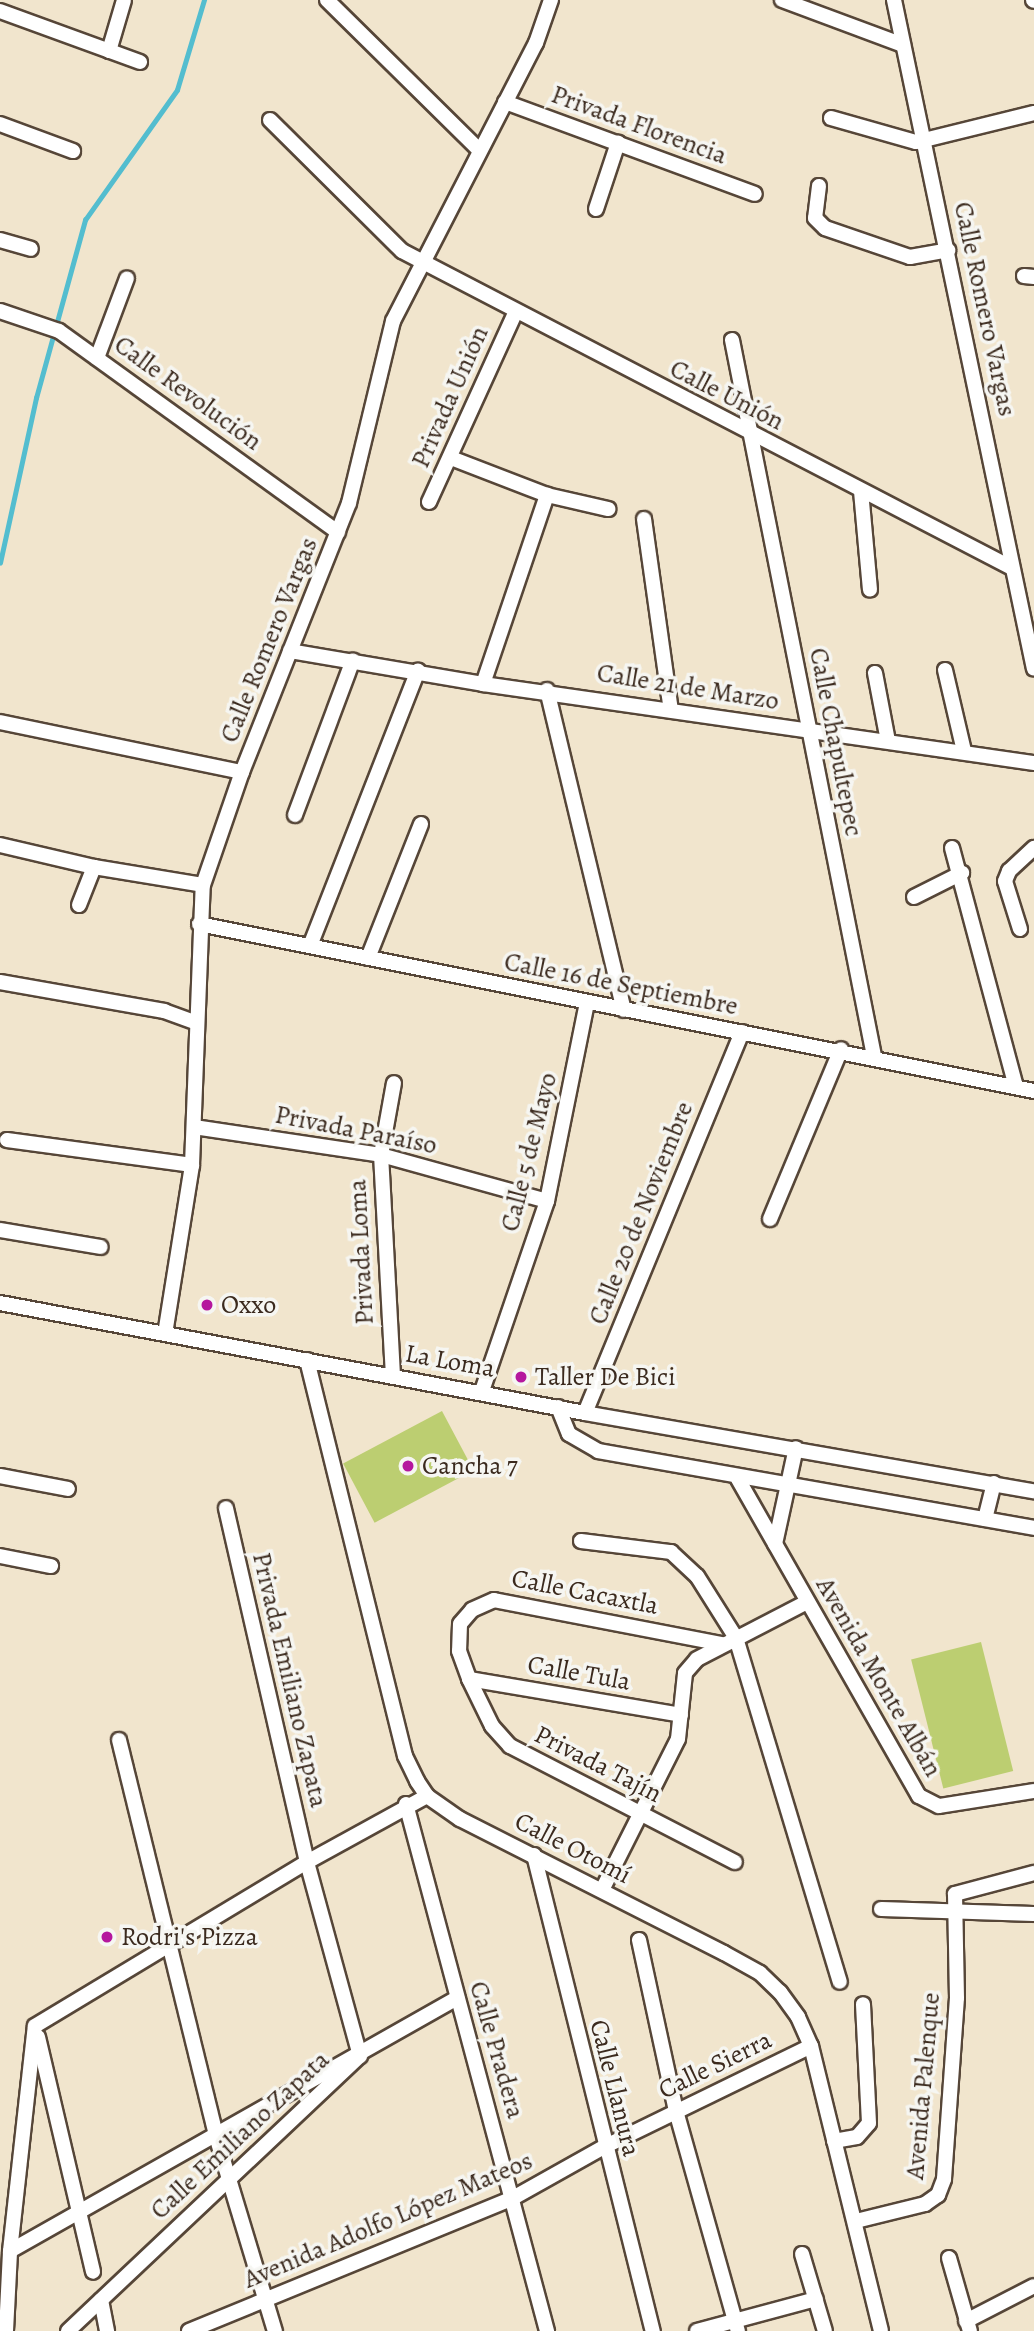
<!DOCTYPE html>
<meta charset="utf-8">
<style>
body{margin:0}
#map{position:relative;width:1034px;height:2331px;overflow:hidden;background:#f1e5cd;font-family:Alegreya,serif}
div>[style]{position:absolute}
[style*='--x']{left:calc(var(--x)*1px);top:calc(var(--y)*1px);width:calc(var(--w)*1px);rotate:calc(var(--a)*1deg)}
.green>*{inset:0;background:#bcce71;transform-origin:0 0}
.stream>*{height:4.5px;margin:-2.25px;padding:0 2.25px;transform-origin:2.25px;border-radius:2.25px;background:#53bdcf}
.roads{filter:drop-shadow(2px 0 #564638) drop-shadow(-2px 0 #564638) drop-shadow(0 2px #564638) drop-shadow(0 -2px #564638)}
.minor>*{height:14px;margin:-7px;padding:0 7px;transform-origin:7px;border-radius:7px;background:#fff}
.dots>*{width:19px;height:19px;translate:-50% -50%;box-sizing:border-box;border:4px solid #f6f6f2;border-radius:50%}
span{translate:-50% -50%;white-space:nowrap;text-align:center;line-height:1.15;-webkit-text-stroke:7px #f6f6f2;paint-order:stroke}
.street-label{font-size:26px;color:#3b2a1e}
.poi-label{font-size:26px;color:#3b2a1e}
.left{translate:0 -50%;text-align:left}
</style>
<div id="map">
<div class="green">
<i style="left:442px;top:1411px;width:67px;height:112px;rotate:62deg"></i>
<i style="left:981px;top:1642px;width:133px;height:72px;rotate:76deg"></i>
</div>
<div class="stream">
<i style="--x:0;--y:563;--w:169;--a:-77.7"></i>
<i style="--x:36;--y:398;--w:185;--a:-74.6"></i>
<i style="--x:85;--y:220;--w:159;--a:-54.7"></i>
<i style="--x:177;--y:90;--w:94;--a:-73.3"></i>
</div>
<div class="roads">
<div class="minor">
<i style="--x:327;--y:0;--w:214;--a:44.6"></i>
<i style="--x:782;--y:0;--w:129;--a:20.4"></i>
<i style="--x:894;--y:0;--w:683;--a:78.18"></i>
<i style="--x:1033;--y:0;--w:1;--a:45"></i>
<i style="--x:0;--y:11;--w:149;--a:20"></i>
<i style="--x:109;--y:51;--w:53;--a:-73.6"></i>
<i style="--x:505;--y:102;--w:266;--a:20.2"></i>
<i style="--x:831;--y:118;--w:88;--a:15.8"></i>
<i style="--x:916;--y:142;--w:122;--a:-13.8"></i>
<i style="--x:270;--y:120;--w:186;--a:44.8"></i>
<i style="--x:402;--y:251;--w:687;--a:27.46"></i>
<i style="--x:0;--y:124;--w:78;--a:20.3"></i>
<i style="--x:819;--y:186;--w:32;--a:97"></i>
<i style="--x:815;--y:218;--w:14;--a:45"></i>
<i style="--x:825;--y:228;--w:90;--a:18.8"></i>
<i style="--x:910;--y:257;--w:39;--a:-10"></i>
<i style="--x:596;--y:209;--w:70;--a:-71.6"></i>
<i style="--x:0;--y:240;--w:32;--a:16"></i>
<i style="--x:1024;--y:276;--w:10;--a:6"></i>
<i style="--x:0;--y:311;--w:62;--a:18.7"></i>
<i style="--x:59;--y:331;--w:344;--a:35.8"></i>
<i style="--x:732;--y:340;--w:730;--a:78.78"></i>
<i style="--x:97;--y:358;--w:85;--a:-69.4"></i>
<i style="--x:451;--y:458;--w:103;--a:21.1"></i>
<i style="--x:547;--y:495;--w:63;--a:12.9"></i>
<i style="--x:861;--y:491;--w:99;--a:84.8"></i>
<i style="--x:429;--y:502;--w:208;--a:-65.5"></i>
<i style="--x:644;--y:519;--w:193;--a:82"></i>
<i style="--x:290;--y:651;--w:196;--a:9.7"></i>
<i style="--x:483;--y:684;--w:557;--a:8.16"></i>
<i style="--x:945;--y:670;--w:83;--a:76.8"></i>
<i style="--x:875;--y:673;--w:69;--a:79.2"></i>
<i style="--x:483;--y:684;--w:200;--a:-71.3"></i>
<i style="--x:547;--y:690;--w:329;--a:76.5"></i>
<i style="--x:0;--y:722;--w:247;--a:11.7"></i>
<i style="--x:295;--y:815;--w:165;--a:-69.5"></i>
<i style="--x:0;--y:845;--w:97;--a:13.2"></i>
<i style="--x:952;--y:848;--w:247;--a:75"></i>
<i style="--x:914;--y:897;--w:54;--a:-26.6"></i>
<i style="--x:79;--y:905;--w:41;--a:-68.5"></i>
<i style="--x:94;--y:867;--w:110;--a:9.4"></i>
<i style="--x:199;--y:924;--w:852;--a:11.31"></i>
<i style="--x:1020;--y:929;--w:50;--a:-107.4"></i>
<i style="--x:1005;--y:881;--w:11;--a:-68"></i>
<i style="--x:1009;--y:871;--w:34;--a:-43"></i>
<i style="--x:310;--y:946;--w:296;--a:-68.6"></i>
<i style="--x:368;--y:958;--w:144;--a:-68.4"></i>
<i style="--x:0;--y:982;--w:167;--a:10"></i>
<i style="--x:164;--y:1011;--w:33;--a:20"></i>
<i style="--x:194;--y:1127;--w:189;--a:8.5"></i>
<i style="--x:381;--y:1155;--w:172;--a:15.5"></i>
<i style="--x:7;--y:1140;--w:187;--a:7.7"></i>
<i style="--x:770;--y:1219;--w:184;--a:-67.3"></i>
<i style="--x:0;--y:1230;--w:102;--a:9.6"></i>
<i style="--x:0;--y:1303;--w:595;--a:10.65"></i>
<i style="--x:585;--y:1413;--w:456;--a:9.9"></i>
<i style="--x:165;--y:1334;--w:171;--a:-80.9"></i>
<i style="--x:192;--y:1165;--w:280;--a:-87.8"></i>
<i style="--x:203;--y:885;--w:120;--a:-71"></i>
<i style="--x:242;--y:772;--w:289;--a:-68.3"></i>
<i style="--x:349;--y:503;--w:187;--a:-76.4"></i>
<i style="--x:393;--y:321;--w:313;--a:-62.8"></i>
<i style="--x:536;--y:43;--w:46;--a:-70.8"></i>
<i style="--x:307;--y:1360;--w:408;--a:76.1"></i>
<i style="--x:405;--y:1756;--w:28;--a:64"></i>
<i style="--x:417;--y:1781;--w:18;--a:56"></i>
<i style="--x:427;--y:1796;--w:40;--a:34.9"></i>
<i style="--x:460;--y:1819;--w:296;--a:26.9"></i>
<i style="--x:724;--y:1953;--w:41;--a:29.1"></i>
<i style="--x:760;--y:1973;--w:28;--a:44"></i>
<i style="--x:780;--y:1992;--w:31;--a:54"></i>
<i style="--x:798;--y:2017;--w:32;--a:66"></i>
<i style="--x:811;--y:2046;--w:293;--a:76.2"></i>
<i style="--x:393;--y:1376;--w:221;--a:-93.1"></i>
<i style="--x:381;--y:1155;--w:73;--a:-79.8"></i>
<i style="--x:482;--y:1391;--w:201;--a:-71.1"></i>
<i style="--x:547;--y:1201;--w:203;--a:-78.6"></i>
<i style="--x:558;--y:1407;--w:29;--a:68"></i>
<i style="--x:569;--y:1434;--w:34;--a:30"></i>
<i style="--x:598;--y:1451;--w:443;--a:10"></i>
<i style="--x:585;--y:1413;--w:412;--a:-67.6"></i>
<i style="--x:0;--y:1476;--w:69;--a:10.8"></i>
<i style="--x:738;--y:1479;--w:365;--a:60.3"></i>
<i style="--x:919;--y:1796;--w:22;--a:27"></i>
<i style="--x:939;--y:1806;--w:96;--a:-9"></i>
<i style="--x:985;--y:1519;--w:37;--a:-76"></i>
<i style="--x:581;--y:1541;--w:91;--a:7"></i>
<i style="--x:671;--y:1552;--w:35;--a:43"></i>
<i style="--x:697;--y:1576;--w:73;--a:57.8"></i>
<i style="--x:736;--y:1638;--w:359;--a:73.2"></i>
<i style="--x:775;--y:1544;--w:98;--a:-77.7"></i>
<i style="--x:0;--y:1556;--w:52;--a:11.1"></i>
<i style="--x:722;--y:1644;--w:232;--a:-169.1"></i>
<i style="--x:494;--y:1600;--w:24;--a:156"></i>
<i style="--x:472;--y:1610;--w:18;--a:131"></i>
<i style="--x:460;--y:1624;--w:27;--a:92"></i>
<i style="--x:459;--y:1651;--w:30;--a:70"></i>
<i style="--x:469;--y:1679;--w:52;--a:63.9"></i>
<i style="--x:492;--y:1726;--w:27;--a:48"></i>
<i style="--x:510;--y:1746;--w:253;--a:27.3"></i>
<i style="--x:469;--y:1679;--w:215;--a:9.6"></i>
<i style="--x:119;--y:1740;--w:408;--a:76.2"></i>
<i style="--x:216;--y:2136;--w:204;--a:73.2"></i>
<i style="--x:406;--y:1804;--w:546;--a:75.02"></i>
<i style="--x:534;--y:1855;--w:491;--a:76"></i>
<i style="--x:602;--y:1890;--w:169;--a:-63.3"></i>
<i style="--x:678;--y:1739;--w:66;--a:-83.9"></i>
<i style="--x:685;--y:1673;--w:18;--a:-49"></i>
<i style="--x:697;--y:1659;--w:124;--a:-27.4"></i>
<i style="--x:881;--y:1909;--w:153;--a:1.9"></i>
<i style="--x:639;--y:1940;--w:175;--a:77.8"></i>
<i style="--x:676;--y:2111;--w:229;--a:74.3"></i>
<i style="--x:35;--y:2026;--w:318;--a:-31.1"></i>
<i style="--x:307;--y:1862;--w:137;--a:-28.8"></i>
<i style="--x:38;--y:2037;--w:241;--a:76.8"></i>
<i style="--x:834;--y:2141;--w:23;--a:-10"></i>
<i style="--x:857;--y:2137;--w:18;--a:-49"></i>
<i style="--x:869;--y:2123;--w:119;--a:-92.9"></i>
<i style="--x:856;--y:2221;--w:71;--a:-13.8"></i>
<i style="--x:925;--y:2204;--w:16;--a:-35"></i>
<i style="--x:938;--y:2195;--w:17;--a:-69"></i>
<i style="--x:944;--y:2179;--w:181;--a:-85.9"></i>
<i style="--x:957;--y:1998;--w:104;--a:-91.1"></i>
<i style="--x:955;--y:1894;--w:82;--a:-14.9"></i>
<i style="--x:10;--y:2251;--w:514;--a:-29.51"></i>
<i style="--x:802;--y:2254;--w:80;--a:73.4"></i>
<i style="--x:949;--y:2258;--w:76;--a:74"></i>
<i style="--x:101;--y:2300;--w:32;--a:79"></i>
<i style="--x:966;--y:2321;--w:76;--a:-27.2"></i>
<i style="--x:6;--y:2331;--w:80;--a:-87.1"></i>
<i style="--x:10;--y:2251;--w:226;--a:-83.7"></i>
<i style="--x:68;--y:2331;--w:401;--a:-43.3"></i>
<i style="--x:360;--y:2056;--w:201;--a:-105.3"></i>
<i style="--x:307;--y:1862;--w:363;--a:-102.9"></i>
<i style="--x:189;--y:2331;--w:350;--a:-22.3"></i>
<i style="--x:513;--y:2198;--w:104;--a:-29.3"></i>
<i style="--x:604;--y:2147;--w:230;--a:-26"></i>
<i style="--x:697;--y:2331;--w:123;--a:-15.1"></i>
</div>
</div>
<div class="dots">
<i style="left:207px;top:1305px;background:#b5179e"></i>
<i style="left:521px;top:1377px;background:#b5179e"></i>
<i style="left:408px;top:1466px;background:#b5179e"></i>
<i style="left:107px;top:1937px;background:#b5179e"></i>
</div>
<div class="street-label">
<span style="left:639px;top:125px;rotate:20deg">Privada Florencia</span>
<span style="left:985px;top:309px;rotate:78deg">Calle Romero Vargas</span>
<span style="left:188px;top:393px;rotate:36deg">Calle Revolución</span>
<span style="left:727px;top:395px;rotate:27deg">Calle Unión</span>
<span style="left:450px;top:397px;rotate:-66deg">Privada Unión</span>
<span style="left:269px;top:640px;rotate:-68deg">Calle Romero Vargas</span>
<span style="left:688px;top:687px;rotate:9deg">Calle 21 de Marzo</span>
<span style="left:836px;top:742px;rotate:79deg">Calle Chapultepec</span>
<span style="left:621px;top:984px;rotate:11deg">Calle 16 de Septiembre</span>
<span style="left:356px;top:1130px;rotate:11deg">Privada Paraíso</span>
<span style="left:529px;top:1152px;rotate:-76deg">Calle 5 de Mayo</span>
<span style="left:641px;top:1213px;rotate:-68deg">Calle 20 de Noviembre</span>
<span style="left:361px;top:1252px;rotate:-93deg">Privada Loma</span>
<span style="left:450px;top:1361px;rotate:10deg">La Loma</span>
<span style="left:585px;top:1592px;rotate:11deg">Calle Cacaxtla</span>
<span style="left:579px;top:1673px;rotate:10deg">Calle Tula</span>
<span style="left:879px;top:1677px;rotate:60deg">Avenida Monte Albán</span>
<span style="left:290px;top:1680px;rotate:77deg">Privada Emiliano Zapata</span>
<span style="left:598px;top:1764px;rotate:27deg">Privada Tajín</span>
<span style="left:573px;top:1848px;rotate:27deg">Calle Otomí</span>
<span style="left:497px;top:2050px;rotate:74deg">Calle Pradera</span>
<span style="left:715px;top:2065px;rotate:-26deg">Calle Sierra</span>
<span style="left:923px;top:2086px;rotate:-85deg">Avenida Palenque</span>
<span style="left:615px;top:2088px;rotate:76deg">Calle Llanura</span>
<span style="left:240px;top:2135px;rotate:-43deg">Calle Emiliano Zapata</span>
<span style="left:388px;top:2220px;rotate:-23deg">Avenida Adolfo López Mateos</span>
</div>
<div class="poi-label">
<span class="left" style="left:221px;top:1305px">Oxxo</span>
<span class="left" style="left:535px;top:1377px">Taller De Bici</span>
<span class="left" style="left:422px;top:1466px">Cancha 7</span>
<span class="left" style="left:121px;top:1937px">Rodri's Pizza</span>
</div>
</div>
